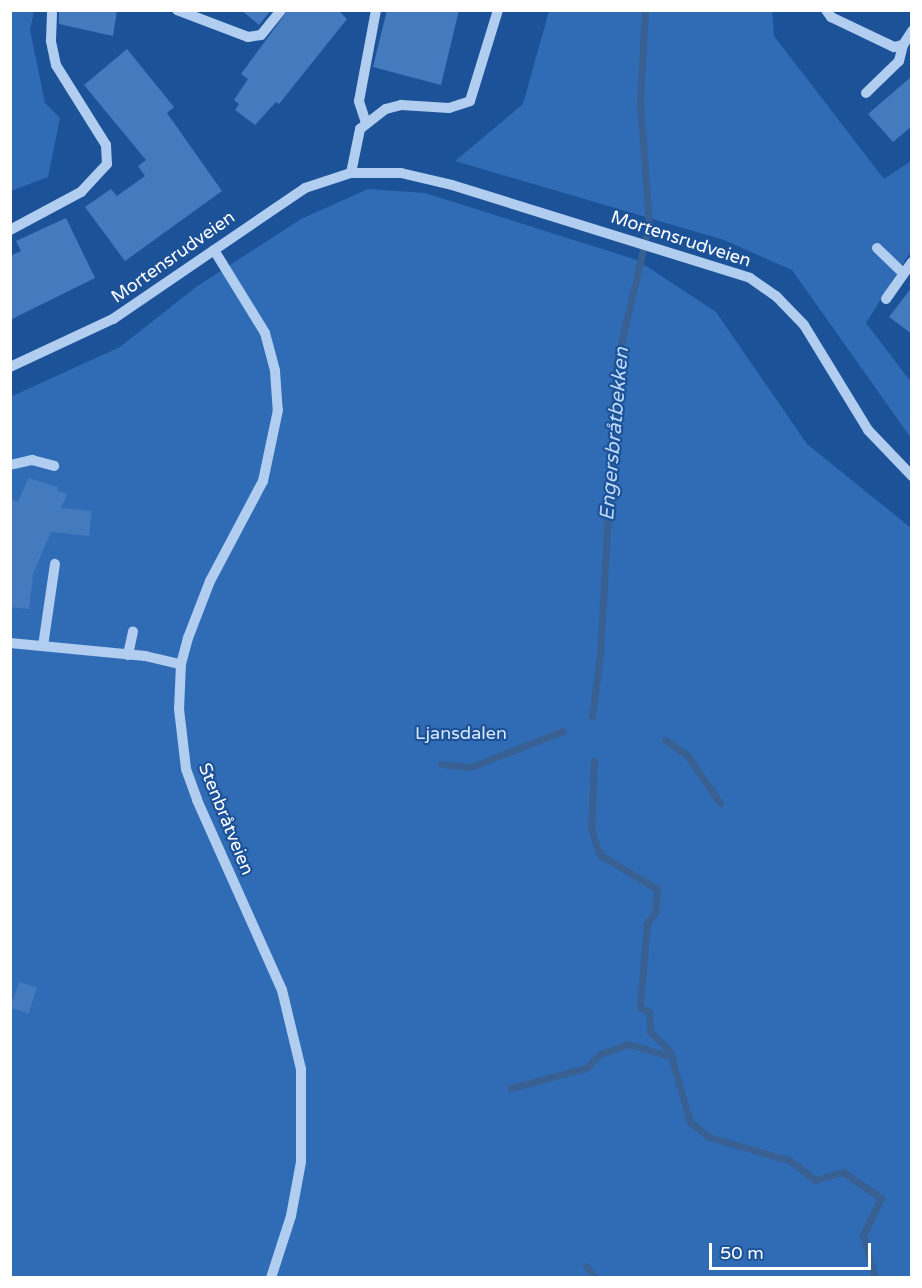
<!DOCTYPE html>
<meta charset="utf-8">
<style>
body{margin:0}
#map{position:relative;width:922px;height:1288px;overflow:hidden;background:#1c5298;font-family:"Varela Round",sans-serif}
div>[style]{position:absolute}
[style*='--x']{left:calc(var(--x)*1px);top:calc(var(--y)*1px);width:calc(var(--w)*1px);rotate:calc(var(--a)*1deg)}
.green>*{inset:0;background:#306cb5}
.stream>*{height:7px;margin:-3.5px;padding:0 3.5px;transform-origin:3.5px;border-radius:3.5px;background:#386092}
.building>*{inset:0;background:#447bbe;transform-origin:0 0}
.minor>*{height:10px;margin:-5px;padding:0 5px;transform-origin:5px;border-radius:5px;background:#b1cdf0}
span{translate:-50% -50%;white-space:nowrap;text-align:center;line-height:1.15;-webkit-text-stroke:4.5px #1c5298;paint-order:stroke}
.street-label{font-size:18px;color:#fff}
.park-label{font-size:18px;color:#d8e8fb}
.water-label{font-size:20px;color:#bdd8f6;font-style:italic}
.frame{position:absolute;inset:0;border:12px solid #fff;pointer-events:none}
.scale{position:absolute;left:709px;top:1243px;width:162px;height:27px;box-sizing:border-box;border:3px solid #fff;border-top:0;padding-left:8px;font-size:18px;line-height:21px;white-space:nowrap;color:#fff;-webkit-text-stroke:4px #1c5298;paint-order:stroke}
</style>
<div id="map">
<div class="green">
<i style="clip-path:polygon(11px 10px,34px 11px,30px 30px,45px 103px,60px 118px,48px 177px,11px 191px)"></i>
<i style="clip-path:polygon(549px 11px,772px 11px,774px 36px,884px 179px,911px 161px,911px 251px,866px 323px,911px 382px,911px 438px,792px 270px,724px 240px,455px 161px,523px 104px)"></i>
<i style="clip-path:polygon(368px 189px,425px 193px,637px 260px,716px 312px,807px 444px,911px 528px,911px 1277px,11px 1277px,10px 397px,120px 347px,196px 287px,301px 219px)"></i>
</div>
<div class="stream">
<i style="--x:592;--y:716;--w:62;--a:-82.5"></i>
<i style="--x:600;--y:655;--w:290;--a:-86.8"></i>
<i style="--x:616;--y:365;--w:145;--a:-76.8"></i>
<i style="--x:649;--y:224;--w:122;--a:-94.2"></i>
<i style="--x:640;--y:102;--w:92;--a:-86.9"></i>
<i style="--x:665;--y:740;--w:27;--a:34"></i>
<i style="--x:687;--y:755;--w:58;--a:55.5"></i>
<i style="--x:594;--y:761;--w:68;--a:92.5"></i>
<i style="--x:591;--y:829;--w:28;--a:71"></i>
<i style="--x:600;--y:855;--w:66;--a:30.8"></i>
<i style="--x:657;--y:889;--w:23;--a:95"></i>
<i style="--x:655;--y:912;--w:14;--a:126"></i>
<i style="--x:647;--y:923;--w:84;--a:94.8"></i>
<i style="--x:640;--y:1007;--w:10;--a:29"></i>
<i style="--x:649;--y:1012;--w:19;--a:87"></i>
<i style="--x:650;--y:1031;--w:29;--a:46"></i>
<i style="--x:670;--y:1052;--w:73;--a:74.1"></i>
<i style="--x:690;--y:1122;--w:24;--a:38"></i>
<i style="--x:709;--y:1137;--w:85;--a:16.3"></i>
<i style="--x:791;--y:1161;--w:31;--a:38"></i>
<i style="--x:815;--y:1180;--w:29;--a:-16"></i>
<i style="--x:843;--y:1172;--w:46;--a:34.4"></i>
<i style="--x:881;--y:1198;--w:41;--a:115.9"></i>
<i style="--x:863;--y:1235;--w:45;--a:74.4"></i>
<i style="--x:441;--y:764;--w:30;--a:6"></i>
<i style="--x:471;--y:767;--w:99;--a:-21.4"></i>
<i style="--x:511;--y:1088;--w:78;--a:-14.9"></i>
<i style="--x:586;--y:1068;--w:20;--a:-45"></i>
<i style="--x:600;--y:1054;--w:31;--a:-19"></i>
<i style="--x:629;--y:1044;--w:45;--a:16.8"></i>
<i style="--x:586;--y:1266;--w:15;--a:53"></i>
</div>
<div class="building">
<i style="clip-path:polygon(59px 10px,117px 10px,113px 36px,59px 24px)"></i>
<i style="clip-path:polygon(241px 10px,271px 10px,259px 25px)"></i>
<i style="clip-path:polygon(288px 10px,338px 10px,347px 19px,279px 104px,276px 102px,255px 125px,235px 110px,239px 104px,234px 100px,248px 79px,241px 74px)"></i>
<i style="clip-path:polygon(387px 10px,459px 10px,441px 85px,373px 67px)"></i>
<i style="clip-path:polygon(127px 49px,174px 107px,167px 113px,222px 191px,125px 261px,85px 207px,111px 189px,117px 196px,145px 176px,138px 166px,146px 160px,84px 85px)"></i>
<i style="clip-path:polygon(912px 76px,912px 126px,893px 142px,868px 114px)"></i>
<i style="clip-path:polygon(66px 218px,95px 278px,10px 320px,10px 256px,21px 251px,16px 241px)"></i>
<i style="clip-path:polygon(912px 287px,912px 334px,889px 317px)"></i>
<i style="clip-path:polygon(28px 478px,58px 487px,57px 490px,67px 494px,61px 508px,92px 511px,89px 536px,51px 532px,33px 574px,29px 609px,10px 607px,10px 499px,18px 502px)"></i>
<i style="left:19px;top:982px;width:19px;height:27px;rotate:18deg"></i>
</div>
<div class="minor">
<i style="--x:177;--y:10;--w:76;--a:20.8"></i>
<i style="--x:248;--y:37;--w:13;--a:-9"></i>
<i style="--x:261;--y:35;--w:32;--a:-51"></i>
<i style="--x:826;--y:10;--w:9;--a:54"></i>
<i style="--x:831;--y:17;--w:70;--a:25.5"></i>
<i style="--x:894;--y:47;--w:9;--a:-13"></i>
<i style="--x:903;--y:45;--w:17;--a:-57"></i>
<i style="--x:866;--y:93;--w:46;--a:-44.1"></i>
<i style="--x:899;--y:61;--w:16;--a:-76"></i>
<i style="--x:366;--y:123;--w:23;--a:-108"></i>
<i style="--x:359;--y:101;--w:93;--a:-79.4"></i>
<i style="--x:351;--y:173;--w:45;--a:-78.4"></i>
<i style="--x:360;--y:129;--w:33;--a:-38"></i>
<i style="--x:386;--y:109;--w:16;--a:-15"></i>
<i style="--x:401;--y:105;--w:48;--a:3.6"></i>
<i style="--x:449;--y:108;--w:22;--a:-18"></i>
<i style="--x:470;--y:101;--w:95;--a:-72.9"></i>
<i style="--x:10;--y:230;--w:81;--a:-28.2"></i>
<i style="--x:81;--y:192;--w:38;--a:-47"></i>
<i style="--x:107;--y:164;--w:19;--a:-93"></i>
<i style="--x:106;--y:145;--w:94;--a:-122"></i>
<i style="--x:56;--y:65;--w:25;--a:-102"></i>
<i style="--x:51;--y:41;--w:31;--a:-88"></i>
<i style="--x:877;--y:248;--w:36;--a:44"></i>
<i style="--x:214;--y:250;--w:97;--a:58.4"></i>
<i style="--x:265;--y:333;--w:39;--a:75"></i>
<i style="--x:275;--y:371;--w:39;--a:86"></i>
<i style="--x:278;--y:410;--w:73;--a:101.9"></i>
<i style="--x:263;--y:481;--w:113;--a:117.9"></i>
<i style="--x:210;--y:581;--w:61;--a:111.1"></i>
<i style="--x:188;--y:638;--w:27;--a:105"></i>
<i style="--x:181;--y:664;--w:45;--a:92.5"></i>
<i style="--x:179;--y:709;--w:60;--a:83.3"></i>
<i style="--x:186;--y:769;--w:33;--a:70"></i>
<i style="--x:197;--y:800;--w:208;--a:65.9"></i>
<i style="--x:282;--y:990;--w:81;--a:76.5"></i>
<i style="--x:301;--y:1069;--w:93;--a:90"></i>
<i style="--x:301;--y:1162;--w:55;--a:100.5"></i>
<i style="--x:291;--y:1216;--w:65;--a:107.9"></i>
<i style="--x:886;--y:299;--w:45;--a:-54.9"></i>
<i style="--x:10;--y:367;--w:114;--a:-25"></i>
<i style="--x:113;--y:319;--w:232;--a:-34.3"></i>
<i style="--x:305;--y:188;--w:48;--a:-18.1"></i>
<i style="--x:351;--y:173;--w:50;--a:0"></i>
<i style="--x:401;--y:173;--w:52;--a:13.2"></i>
<i style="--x:452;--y:185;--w:312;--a:17.3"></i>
<i style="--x:750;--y:278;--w:32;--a:35"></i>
<i style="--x:776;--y:296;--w:40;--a:46"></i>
<i style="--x:804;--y:325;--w:123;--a:58.6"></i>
<i style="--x:868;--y:430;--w:64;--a:46.3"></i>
<i style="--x:10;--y:465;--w:23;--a:-13"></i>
<i style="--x:32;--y:460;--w:23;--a:15"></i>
<i style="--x:10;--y:643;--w:136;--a:5.5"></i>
<i style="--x:145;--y:656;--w:37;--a:13"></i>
<i style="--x:43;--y:646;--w:83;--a:-81.7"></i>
<i style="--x:128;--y:655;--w:24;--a:-78"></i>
</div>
<div class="street-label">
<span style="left:681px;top:239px;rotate:18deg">Mortensrudveien</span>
<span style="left:173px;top:257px;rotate:-35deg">Mortensrudveien</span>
<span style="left:226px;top:819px;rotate:68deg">Stenbråtveien</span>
</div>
<div class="park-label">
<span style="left:461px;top:733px">Ljansdalen</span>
</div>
<div class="water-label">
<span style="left:615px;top:434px;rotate:-85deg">Engersbråtbekken</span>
</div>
<div class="frame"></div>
<div class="scale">50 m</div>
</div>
